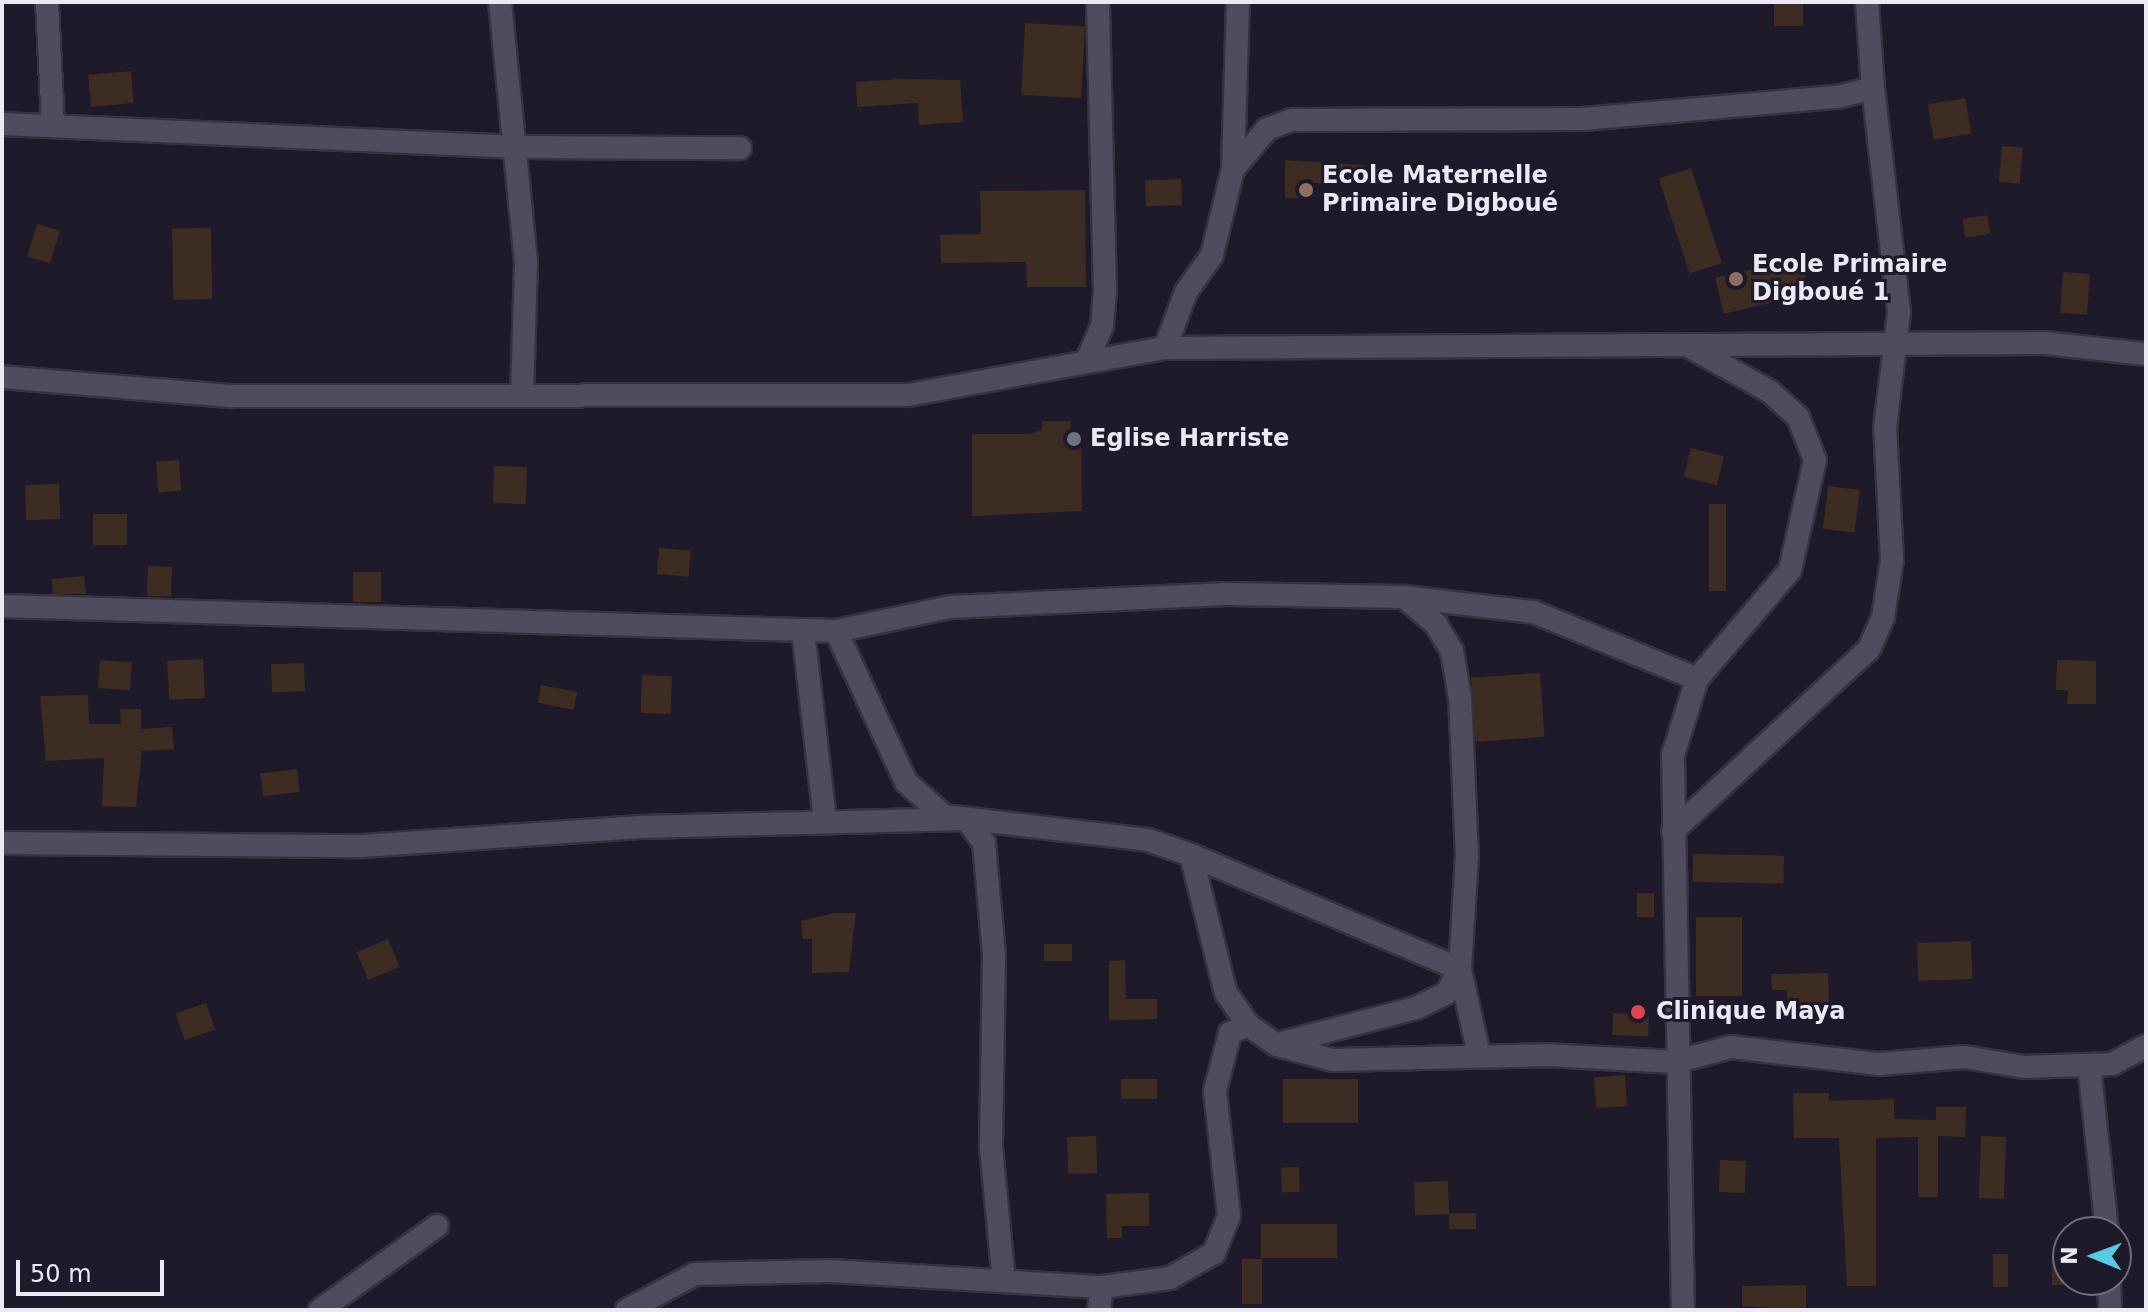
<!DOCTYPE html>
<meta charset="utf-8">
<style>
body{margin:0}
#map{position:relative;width:2148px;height:1312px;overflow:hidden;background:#1f1a2a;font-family:"DejaVu Sans",sans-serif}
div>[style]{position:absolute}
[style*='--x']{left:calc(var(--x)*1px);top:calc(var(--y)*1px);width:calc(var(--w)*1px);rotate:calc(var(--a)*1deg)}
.building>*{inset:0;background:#3c2c21;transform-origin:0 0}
.roads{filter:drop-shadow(2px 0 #36333f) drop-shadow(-2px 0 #36333f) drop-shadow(0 2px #36333f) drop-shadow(0 -2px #36333f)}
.minor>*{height:22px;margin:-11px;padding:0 11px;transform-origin:11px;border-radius:11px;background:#504b5d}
.dots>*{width:22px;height:22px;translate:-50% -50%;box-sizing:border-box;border:4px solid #1f1a2a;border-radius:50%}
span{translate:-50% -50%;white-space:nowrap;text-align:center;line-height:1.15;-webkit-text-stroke:6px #1f1a2a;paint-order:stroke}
.poi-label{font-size:24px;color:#ece9f5;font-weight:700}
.left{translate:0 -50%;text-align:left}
.frame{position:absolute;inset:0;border:4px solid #ece9f5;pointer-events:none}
.north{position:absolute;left:2052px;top:1216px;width:80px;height:80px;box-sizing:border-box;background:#1f1a2a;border:2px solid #716d7b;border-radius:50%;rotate:271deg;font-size:22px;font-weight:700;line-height:32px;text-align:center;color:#ece9f5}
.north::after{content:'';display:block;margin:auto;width:28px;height:36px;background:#58c9e3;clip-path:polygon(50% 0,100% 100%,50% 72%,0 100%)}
.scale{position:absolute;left:16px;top:1260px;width:148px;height:36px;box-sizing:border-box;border:4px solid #ece9f5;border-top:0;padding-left:10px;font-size:24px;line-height:28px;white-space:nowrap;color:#ece9f5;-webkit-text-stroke:6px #1f1a2a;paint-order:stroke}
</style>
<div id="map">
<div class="building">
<i style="left:1774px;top:2px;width:29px;height:24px"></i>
<i style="left:1025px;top:23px;width:60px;height:72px;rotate:3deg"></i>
<i style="left:131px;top:71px;width:32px;height:43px;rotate:85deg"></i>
<i style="clip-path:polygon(899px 79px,960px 80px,963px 122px,919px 125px,918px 103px,857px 107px,856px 82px)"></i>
<i style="left:1965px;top:98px;width:36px;height:38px;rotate:80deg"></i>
<i style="left:2002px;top:146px;width:21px;height:36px;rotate:5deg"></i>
<i style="clip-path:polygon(1285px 160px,1365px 165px,1365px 184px,1313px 183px,1312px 199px,1285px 198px)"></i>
<i style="left:1691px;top:168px;width:100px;height:34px;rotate:72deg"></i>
<i style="left:1181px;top:179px;width:26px;height:36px;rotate:88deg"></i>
<i style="clip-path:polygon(1085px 190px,1086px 287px,1027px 287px,1026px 262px,941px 263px,940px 235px,981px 234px,980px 191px)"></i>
<i style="left:1987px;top:215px;width:19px;height:25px;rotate:81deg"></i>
<i style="left:37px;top:224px;width:24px;height:34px;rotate:17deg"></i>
<i style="left:211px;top:228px;width:71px;height:39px;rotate:89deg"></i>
<i style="left:1801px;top:258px;width:37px;height:88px;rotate:77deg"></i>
<i style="left:2063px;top:272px;width:27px;height:41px;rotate:4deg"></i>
<i style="clip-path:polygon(1042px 421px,1071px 421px,1071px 430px,1081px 430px,1082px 511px,972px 516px,972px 434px,1029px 434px,1042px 430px)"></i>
<i style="left:1691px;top:448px;width:34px;height:30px;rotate:14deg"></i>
<i style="left:179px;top:460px;width:31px;height:23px;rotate:86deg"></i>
<i style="left:494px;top:466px;width:33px;height:37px;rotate:2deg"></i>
<i style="left:59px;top:484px;width:35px;height:34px;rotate:88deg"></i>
<i style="left:1828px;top:486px;width:32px;height:43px;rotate:7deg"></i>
<i style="left:1709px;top:504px;width:17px;height:87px"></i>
<i style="left:93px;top:514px;width:34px;height:31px"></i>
<i style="left:659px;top:548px;width:32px;height:26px;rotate:5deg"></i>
<i style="left:148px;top:566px;width:24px;height:30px;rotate:2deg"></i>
<i style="left:353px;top:572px;width:28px;height:30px"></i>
<i style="clip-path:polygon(84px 576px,86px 594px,53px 594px,52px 579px)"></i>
<i style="left:203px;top:659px;width:39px;height:36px;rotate:87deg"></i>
<i style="left:100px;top:660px;width:32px;height:28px;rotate:4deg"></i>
<i style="clip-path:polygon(2057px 660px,2096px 661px,2096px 704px,2067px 704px,2068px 690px,2056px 690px)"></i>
<i style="left:304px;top:663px;width:28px;height:33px;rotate:88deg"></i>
<i style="left:1540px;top:673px;width:64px;height:69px;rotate:86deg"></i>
<i style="left:642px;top:675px;width:30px;height:38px;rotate:2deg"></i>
<i style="left:541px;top:685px;width:37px;height:18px;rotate:11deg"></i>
<i style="clip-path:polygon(88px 695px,89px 724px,121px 724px,120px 709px,141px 709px,141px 729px,172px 727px,174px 749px,142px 751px,136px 807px,102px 806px,104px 758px,46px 761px,40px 696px)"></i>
<i style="left:297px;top:769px;width:23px;height:37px;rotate:83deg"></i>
<i style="left:1693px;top:854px;width:91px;height:28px;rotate:1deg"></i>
<i style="left:1654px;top:893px;width:24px;height:17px;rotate:90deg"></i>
<i style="clip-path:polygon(834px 913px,856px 913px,849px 972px,812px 973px,812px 939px,803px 939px,801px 921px)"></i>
<i style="left:1742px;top:917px;width:79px;height:46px;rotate:90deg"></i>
<i style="left:388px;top:939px;width:30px;height:34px;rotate:67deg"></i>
<i style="left:1971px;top:941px;width:38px;height:54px;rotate:88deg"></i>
<i style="left:1044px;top:944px;width:28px;height:17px"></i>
<i style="clip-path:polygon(1125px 960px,1126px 999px,1157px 999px,1157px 1019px,1109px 1020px,1109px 961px)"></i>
<i style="clip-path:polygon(1828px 973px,1829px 1013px,1787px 1014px,1787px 990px,1772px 990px,1771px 974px)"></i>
<i style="left:206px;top:1003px;width:28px;height:32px;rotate:71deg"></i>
<i style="left:1613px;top:1013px;width:36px;height:22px;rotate:2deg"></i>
<i style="left:1625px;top:1075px;width:31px;height:31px;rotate:86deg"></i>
<i style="left:1121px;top:1079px;width:36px;height:20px"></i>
<i style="left:1283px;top:1079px;width:75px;height:44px"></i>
<i style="clip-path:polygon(1793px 1093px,1829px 1093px,1829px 1101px,1894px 1099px,1894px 1119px,1936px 1120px,1936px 1107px,1966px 1107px,1965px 1137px,1938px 1136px,1938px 1197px,1918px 1197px,1918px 1137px,1876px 1138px,1876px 1286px,1847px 1286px,1839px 1138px,1794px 1138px)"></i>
<i style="left:1096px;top:1136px;width:37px;height:29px;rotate:88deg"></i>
<i style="left:1981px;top:1136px;width:25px;height:62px;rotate:2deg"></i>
<i style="left:1720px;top:1160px;width:26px;height:32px;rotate:2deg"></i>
<i style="left:1299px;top:1167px;width:25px;height:18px;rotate:88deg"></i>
<i style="left:1448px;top:1181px;width:33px;height:34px;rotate:88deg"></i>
<i style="clip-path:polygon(1149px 1193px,1149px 1226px,1122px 1226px,1122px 1238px,1107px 1238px,1106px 1194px)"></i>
<i style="left:1476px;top:1213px;width:16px;height:27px;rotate:90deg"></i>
<i style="left:1337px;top:1224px;width:34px;height:76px;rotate:90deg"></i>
<i style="left:1993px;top:1254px;width:15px;height:33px"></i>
<i style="left:2052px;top:1256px;width:16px;height:29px"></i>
<i style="left:1242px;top:1259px;width:20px;height:45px"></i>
<i style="clip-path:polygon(1806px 1285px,1806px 1310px,1742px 1306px,1742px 1286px)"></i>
</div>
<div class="roads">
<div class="minor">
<i style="--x:47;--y:2;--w:123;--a:87.2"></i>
<i style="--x:500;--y:2;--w:261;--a:84.3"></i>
<i style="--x:526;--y:262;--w:134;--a:91.7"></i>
<i style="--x:2;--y:124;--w:516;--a:2.56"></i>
<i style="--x:517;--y:147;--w:223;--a:0.3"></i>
<i style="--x:1233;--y:169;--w:52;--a:-49.6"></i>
<i style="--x:1267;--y:129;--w:27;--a:-20"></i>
<i style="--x:1292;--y:120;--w:291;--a:-0.2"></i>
<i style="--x:1583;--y:119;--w:255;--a:-5"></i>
<i style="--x:1837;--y:97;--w:37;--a:-14"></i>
<i style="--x:1873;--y:88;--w:86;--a:-94"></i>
<i style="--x:1165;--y:348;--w:60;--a:-69.4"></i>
<i style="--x:1186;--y:292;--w:45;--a:-54.9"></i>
<i style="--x:1212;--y:255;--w:89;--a:-76.3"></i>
<i style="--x:1233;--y:169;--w:167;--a:-88.3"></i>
<i style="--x:1087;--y:360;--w:37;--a:-66"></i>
<i style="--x:1102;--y:326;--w:34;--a:-85"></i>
<i style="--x:1105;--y:292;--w:290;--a:-91.4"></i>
<i style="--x:2;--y:377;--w:229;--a:4.8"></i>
<i style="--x:230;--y:396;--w:678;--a:-0.08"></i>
<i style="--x:908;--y:395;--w:261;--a:-10.4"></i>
<i style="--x:1165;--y:348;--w:879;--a:-0.33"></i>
<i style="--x:2044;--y:343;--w:103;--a:6.2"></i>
<i style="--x:2;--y:606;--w:834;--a:1.72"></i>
<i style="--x:836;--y:631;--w:117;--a:-11.8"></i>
<i style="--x:951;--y:607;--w:276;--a:-2.7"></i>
<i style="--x:1227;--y:594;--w:177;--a:1"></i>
<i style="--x:1404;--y:597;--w:131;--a:6.6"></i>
<i style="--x:1534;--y:612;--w:176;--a:22.3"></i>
<i style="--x:803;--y:630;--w:190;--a:83.4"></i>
<i style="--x:836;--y:631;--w:166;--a:65.1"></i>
<i style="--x:906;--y:782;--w:51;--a:41.8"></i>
<i style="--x:944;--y:816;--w:205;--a:6.7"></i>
<i style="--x:1148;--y:840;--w:46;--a:19.2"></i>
<i style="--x:1191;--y:855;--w:142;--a:75.8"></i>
<i style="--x:1226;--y:993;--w:39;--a:55"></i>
<i style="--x:1248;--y:1025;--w:35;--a:35"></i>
<i style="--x:1277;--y:1045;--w:58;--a:15"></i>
<i style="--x:1333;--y:1060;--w:213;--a:-1.3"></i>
<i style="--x:1546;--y:1055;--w:129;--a:3.1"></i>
<i style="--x:1675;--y:1062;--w:58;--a:-15"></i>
<i style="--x:1731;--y:1047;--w:149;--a:6.6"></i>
<i style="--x:1879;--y:1064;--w:86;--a:-4.7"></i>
<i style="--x:1965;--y:1057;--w:60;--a:9.6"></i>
<i style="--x:2024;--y:1067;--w:88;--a:-2"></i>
<i style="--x:2112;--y:1064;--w:38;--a:-28"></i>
<i style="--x:1673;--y:831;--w:267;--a:-42.9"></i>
<i style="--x:1869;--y:649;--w:35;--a:-66"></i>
<i style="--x:1883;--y:617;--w:58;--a:-81"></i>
<i style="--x:1892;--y:560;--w:132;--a:-93"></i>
<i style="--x:1885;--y:428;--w:117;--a:-83.1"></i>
<i style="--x:1899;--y:312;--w:226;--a:-96.6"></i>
<i style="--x:2;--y:843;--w:360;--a:0.5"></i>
<i style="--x:362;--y:846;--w:279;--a:-3.9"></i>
<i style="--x:640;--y:827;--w:326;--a:-1.4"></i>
<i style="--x:966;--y:819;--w:30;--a:53"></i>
<i style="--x:984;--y:843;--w:112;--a:84.9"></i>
<i style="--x:994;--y:955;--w:192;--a:90.9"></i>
<i style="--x:991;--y:1147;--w:135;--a:84.5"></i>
<i style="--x:1191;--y:855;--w:292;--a:23"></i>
<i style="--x:1460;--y:969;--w:88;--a:77.5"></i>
<i style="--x:1278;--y:1044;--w:143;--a:-14.6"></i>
<i style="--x:1416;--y:1008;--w:34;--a:-26"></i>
<i style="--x:1447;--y:993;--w:27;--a:-62"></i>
<i style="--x:1460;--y:969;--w:113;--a:-86.5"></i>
<i style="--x:1467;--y:856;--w:158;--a:-92.5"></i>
<i style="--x:1460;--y:698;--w:48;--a:-99.7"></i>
<i style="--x:1452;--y:651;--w:31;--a:-121"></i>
<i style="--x:1436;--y:624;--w:42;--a:-139.8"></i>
<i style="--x:2089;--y:1065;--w:168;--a:83.8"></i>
<i style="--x:2109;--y:1280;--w:30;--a:88"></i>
<i style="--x:320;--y:1310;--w:144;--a:-35.7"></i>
<i style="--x:627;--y:1310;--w:77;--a:-27.9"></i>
<i style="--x:695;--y:1274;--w:135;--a:-1.3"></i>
<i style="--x:830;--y:1271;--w:272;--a:3.4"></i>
<i style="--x:1102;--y:1287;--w:69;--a:-7.5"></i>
<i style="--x:1170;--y:1278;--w:51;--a:-29.6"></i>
<i style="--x:1214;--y:1253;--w:40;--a:-68"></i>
<i style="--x:1229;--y:1216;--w:126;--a:-96.4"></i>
<i style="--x:1215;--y:1091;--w:60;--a:-75.5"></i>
<i style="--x:1230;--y:1033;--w:20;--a:-24"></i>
<i style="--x:1099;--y:1310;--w:23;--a:-83"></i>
<i style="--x:1683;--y:1310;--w:555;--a:-91.03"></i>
<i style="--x:1673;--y:755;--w:80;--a:-72.5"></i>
<i style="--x:1697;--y:679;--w:143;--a:-49.5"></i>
<i style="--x:1790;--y:570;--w:113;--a:-77.2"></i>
<i style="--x:1815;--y:460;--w:46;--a:-111.6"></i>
<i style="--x:1798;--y:417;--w:39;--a:-138"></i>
<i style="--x:1769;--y:391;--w:88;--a:-150.8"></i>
</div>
</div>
<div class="dots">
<i style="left:1306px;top:190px;background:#8d6e63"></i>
<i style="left:1736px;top:279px;background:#8d6e63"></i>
<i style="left:1074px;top:439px;background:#6b7280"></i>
<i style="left:1638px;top:1012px;background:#e0444e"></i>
</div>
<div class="poi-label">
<span class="left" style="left:1322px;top:190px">Ecole Maternelle<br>Primaire Digboué</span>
<span class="left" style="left:1752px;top:279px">Ecole Primaire<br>Digboué 1</span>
<span class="left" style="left:1090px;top:439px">Eglise Harriste</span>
<span class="left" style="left:1656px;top:1012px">Clinique Maya</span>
</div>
<div class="frame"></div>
<div class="north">N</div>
<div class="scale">50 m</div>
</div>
